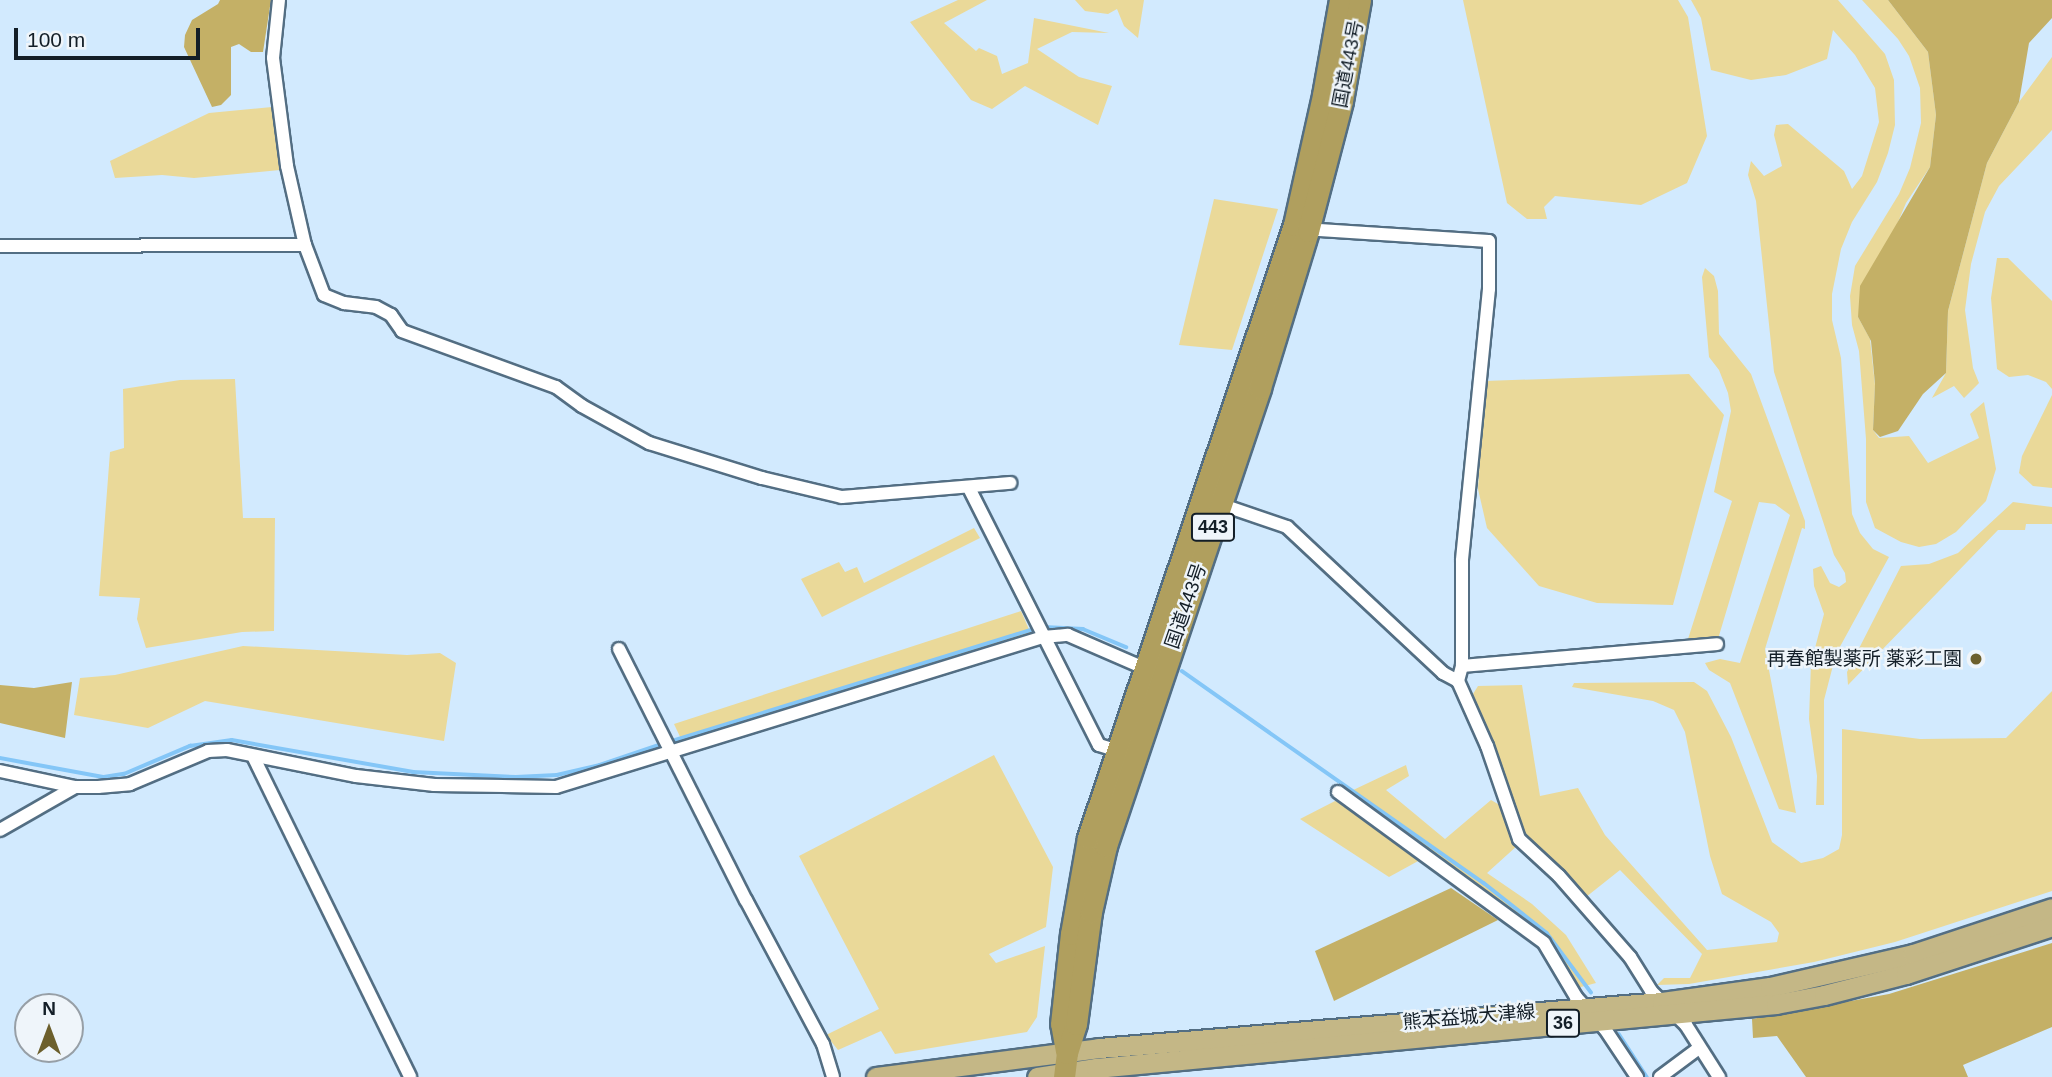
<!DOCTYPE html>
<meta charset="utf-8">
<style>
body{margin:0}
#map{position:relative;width:2052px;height:1077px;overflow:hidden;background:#d2eafe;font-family:Arial,"Noto Sans JP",sans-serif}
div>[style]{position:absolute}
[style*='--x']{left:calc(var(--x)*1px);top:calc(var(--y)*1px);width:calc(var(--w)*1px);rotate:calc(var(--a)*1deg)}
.green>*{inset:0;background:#ead999}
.forest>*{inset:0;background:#c4b066}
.stream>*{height:3.5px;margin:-1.75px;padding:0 1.75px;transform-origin:1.75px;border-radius:1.75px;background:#84c6f7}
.roads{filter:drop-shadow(2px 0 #536e83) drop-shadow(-2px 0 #536e83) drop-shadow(0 2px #536e83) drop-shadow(0 -2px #536e83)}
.minor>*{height:12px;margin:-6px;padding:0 6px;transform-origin:6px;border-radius:6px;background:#fff}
.primary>*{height:19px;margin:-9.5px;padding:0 9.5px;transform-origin:9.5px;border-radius:9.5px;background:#c4b786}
.trunk>*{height:21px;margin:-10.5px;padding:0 10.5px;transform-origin:10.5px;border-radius:10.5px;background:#b09f5e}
.dots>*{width:19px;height:19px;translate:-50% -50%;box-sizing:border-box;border:4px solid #eff5fa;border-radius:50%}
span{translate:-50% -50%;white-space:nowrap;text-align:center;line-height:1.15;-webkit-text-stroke:5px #eff5fa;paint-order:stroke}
.shield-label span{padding:2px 5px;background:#eff5fa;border:2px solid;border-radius:5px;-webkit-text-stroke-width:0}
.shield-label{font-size:18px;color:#131e27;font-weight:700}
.street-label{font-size:19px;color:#131e27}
.poi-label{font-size:19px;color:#131e27}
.right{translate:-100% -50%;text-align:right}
.north{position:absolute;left:14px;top:993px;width:70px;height:70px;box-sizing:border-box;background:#eff5fa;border:2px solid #979fa6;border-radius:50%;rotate:0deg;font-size:19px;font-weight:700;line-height:28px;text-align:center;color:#131e27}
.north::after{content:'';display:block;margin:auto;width:24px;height:32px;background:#6c5f2c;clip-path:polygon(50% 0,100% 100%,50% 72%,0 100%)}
.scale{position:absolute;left:14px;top:28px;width:186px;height:32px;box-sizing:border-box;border:4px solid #131e27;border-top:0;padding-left:9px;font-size:21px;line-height:24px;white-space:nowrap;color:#131e27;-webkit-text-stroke:5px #eff5fa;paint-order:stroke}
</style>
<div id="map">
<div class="green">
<i style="clip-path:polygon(958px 0,987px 0,944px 23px,976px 51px,979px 48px,997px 56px,1002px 74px,1028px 63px,1034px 18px,1109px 33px,1072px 32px,1037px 49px,1079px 77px,1112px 86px,1098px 125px,1025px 86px,992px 109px,971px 100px,910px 22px)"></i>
<i style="clip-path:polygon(1075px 0,1144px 0,1138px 38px,1124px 26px,1117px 9px,1108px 14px,1085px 11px)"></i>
<i style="clip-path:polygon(1463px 0,1678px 0,1688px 17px,1707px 136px,1687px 183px,1641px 205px,1555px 196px,1544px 207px,1547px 219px,1527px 219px,1507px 203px)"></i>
<i style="clip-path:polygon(1691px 0,1838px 0,1885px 54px,1894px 80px,1895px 125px,1888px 153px,1877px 182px,1852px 222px,1841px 249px,1832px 294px,1832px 320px,1841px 358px,1852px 514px,1860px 533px,1873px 549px,1889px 557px,1836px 654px,1824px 700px,1824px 805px,1816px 805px,1817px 776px,1809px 719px,1811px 663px,1824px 614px,1814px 586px,1813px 569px,1821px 566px,1830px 583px,1839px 587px,1846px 582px,1845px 573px,1834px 555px,1774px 372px,1756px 201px,1748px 175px,1751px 161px,1764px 176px,1782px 166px,1774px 135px,1776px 125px,1788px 124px,1844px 171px,1852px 189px,1862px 176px,1879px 122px,1875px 88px,1855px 55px,1833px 30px,1827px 59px,1786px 75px,1751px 80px,1711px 70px,1701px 18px)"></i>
<i style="clip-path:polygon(1862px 0,1888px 0,1928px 52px,1936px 115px,1930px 167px,1906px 203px,1858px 317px,1870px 339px,1875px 385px,1873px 430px,1879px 438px,1909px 436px,1928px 463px,1979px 438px,1970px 414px,1984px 402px,1996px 469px,1986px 501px,1956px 532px,1936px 544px,1919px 547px,1901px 542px,1875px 528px,1866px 502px,1866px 439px,1859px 351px,1852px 325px,1850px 296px,1855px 266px,1899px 194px,1910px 168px,1921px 123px,1920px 88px,1909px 56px,1898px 39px)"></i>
<i style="clip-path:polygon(2052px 57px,2052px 130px,1999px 186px,1985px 212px,1971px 264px,1965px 310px,1973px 368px,1979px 383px,1964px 398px,1954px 386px,1932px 398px,1946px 373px,1948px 311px,1987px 163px,2019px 102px)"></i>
<i style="clip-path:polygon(272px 107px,280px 170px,194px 178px,162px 175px,115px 178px,110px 161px,209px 113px)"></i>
<i style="clip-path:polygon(1214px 199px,1278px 209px,1232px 350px,1179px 345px)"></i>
<i style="clip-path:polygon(1997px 258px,2008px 258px,2052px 301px,2052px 389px,2046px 382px,2028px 375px,2009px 377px,1997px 369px,1991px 298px)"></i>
<i style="clip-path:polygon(1705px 268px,1714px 276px,1718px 291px,1719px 334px,1751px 374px,1805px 521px,1805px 529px,1802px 528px,1765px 649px,1796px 813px,1779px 809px,1730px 683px,1709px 670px,1705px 663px,1720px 659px,1740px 663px,1790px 515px,1775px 504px,1759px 502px,1718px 639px,1688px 639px,1732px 501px,1714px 492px,1731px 411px,1728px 393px,1719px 370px,1709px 357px,1702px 277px)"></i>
<i style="clip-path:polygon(1689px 374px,1724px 415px,1673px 605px,1597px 603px,1539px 586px,1487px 528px,1478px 489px,1485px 381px)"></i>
<i style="clip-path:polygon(235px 379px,243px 518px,275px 518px,274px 631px,242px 632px,146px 648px,137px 619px,140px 598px,99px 596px,110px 452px,124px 448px,123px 389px,180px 380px)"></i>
<i style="clip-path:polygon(2052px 395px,2052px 488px,2033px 486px,2019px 473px,2022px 456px)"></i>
<i style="clip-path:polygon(2013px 502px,2052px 507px,2052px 524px,2026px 524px,2025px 530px,1998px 530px,1848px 685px,1847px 672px,1901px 566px,1929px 564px,1958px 553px)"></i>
<i style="clip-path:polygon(974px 528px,980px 538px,822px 617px,801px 579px,839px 562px,845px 572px,857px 567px,864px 583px)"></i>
<i style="clip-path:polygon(1021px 611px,1031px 634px,683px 743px,674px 724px)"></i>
<i style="clip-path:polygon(243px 646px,407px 655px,440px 653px,456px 663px,444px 741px,205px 701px,148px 728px,74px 715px,80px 678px,115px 675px)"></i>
<i style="clip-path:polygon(1694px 682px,1707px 691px,1731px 737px,1772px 842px,1801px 863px,1823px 858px,1839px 849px,1842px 835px,1842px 729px,1920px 739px,2006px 738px,2052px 691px,2052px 891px,1895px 942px,1814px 962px,1689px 984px,1657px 985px,1664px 978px,1690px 978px,1702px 954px,1620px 870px,1586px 897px,1528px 836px,1487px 873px,1532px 904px,1566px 935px,1596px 983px,1577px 988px,1546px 938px,1349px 792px,1406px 765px,1409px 776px,1386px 790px,1445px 839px,1491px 800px,1503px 807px,1513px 800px,1473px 694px,1478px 686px,1522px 685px,1540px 796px,1578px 788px,1605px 835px,1707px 950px,1777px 942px,1779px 933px,1771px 922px,1722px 894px,1710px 856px,1685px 732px,1674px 710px,1653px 701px,1572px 687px,1574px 683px)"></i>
<i style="clip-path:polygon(994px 755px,1053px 867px,1046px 927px,989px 954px,996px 963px,1045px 946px,1037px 1017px,1027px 1032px,895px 1054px,881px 1031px,838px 1050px,826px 1035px,879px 1009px,799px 856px)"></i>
<i style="clip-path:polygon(1335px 801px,1347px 806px,1420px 860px,1389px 877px,1300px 819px)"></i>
</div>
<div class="forest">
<i style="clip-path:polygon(220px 0,271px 0,263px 52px,251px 52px,239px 44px,231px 47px,231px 95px,221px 105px,212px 107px,184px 47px,185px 35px,192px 20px,218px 4px)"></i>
<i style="clip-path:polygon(1888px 0,2052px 0,2052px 18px,2029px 43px,2019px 102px,1987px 163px,1948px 311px,1946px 373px,1923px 394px,1898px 431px,1880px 437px,1873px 430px,1875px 384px,1871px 341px,1858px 317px,1860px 286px,1930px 167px,1936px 115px,1928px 52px)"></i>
<i style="clip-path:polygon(72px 682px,65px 738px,0 723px,0 685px,34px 688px)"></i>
<i style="clip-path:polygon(1451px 888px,1498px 920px,1334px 1001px,1315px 951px)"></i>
<i style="clip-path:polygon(2052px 943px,2052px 1027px,1963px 1065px,1968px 1077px,1806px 1077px,1777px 1036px,1753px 1038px,1752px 1019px,1889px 994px)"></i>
</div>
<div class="stream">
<i style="--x:1044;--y:627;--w:39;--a:3"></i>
<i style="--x:1083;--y:629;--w:47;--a:22.7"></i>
<i style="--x:1182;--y:671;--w:369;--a:35.1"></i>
<i style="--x:1484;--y:883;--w:80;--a:38.4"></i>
<i style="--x:1547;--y:933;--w:74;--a:53.3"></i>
<i style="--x:669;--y:742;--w:385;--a:-17.2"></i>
<i style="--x:0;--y:758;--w:106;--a:10.4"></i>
<i style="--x:104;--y:777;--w:20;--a:-9"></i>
<i style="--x:124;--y:774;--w:72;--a:-23"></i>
<i style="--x:190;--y:746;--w:42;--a:-8.1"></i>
<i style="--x:232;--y:740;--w:184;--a:10"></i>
<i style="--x:413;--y:772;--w:103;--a:2.8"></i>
<i style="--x:516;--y:777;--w:41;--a:-2.8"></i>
<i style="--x:557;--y:775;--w:44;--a:-13.1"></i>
<i style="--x:600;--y:765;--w:65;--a:-18.7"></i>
<i style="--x:1619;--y:1034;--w:51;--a:56.9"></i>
</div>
<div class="roads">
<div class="minor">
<i style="--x:279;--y:0;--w:58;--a:95.9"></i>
<i style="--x:273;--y:58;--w:109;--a:82.6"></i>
<i style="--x:287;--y:166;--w:81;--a:77.2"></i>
<i style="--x:305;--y:245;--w:53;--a:69.2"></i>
<i style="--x:324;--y:295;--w:22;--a:22"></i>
<i style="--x:344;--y:303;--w:32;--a:7"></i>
<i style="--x:376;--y:307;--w:17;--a:28"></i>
<i style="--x:391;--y:315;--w:19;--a:55"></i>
<i style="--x:402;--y:331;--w:164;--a:20"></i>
<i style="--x:556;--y:387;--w:32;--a:36"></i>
<i style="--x:582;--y:406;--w:77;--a:28.9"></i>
<i style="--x:649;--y:443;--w:118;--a:17.2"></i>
<i style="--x:762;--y:478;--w:82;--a:13.4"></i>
<i style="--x:842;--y:497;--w:169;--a:-4.8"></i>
<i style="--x:1304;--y:229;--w:185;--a:3.7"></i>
<i style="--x:1489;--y:241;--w:48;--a:90"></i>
<i style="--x:1489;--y:289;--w:273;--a:95.7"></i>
<i style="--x:1462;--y:561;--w:105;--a:90"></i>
<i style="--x:1462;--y:666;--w:16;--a:105"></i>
<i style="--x:0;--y:246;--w:305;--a:-0.2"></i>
<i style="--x:969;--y:488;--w:288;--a:63.2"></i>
<i style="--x:1099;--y:745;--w:17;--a:17"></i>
<i style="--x:1217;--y:503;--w:74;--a:18.9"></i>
<i style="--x:1287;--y:527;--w:214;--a:43.1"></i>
<i style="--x:1443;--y:673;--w:17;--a:28"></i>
<i style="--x:1458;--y:681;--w:71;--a:66"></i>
<i style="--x:1487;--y:746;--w:98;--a:71"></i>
<i style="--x:1519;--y:839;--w:54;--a:42.8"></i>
<i style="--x:1559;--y:876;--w:108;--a:48.8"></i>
<i style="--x:1630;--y:957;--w:40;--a:58"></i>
<i style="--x:1651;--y:991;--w:49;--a:44.2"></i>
<i style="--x:1686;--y:1025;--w:62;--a:57.6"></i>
<i style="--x:619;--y:649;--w:281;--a:63.2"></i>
<i style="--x:746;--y:900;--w:163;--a:61.9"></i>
<i style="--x:823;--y:1044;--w:34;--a:73"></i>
<i style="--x:1462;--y:666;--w:256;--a:-4.9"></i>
<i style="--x:254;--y:758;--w:355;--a:63.9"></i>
<i style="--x:0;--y:771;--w:77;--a:12"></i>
<i style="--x:75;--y:787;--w:23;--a:0"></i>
<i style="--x:98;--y:787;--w:32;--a:-5"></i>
<i style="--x:130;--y:784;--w:85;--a:-22.9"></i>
<i style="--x:208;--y:751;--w:19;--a:-3"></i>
<i style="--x:227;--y:750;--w:132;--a:11.4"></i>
<i style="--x:356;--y:776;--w:79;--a:6.6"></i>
<i style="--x:434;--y:785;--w:122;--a:0.9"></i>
<i style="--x:556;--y:787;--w:510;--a:-17.12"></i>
<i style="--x:1043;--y:637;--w:25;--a:-5"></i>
<i style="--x:1068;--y:635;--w:83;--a:23.5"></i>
<i style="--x:1338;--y:792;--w:255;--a:36.2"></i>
<i style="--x:1544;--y:943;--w:63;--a:59.3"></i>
<i style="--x:1576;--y:997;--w:43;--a:47.8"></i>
<i style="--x:1605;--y:1029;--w:58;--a:56.3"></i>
<i style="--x:0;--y:830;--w:86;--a:-29.8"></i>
<i style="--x:1660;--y:1077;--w:49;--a:-36.6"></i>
</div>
<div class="primary">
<i style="--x:876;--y:1077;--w:225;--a:-7.4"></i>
<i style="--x:1099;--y:1048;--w:565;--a:-4.67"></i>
<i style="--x:1662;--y:1002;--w:109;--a:-7.9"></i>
<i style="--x:1770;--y:987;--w:147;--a:-13"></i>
<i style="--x:1913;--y:954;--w:146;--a:-18.3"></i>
<i style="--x:1037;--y:1077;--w:60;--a:-8.7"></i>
<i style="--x:1096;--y:1068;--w:683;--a:-5.38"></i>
<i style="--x:1776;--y:1004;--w:49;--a:-10.6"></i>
<i style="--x:1824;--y:995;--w:85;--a:-14.4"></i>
<i style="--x:1906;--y:974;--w:154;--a:-18.2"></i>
</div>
<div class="trunk">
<i style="--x:1066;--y:1051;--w:27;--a:-100"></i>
<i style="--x:1061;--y:1024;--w:91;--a:-83.7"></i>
<i style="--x:1071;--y:934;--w:97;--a:-80"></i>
<i style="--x:1088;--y:838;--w:647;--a:-71.42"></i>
<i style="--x:1294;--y:225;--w:133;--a:-77.4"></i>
<i style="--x:1323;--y:95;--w:97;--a:-79.9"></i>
<i style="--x:1064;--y:1077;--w:24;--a:-83"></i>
<i style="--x:1067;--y:1053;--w:30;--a:-73"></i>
<i style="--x:1076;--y:1024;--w:113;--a:-82.4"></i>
<i style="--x:1091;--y:912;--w:68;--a:-77.2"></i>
<i style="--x:1106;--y:846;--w:483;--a:-71.4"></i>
<i style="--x:1260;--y:388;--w:164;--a:-73"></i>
<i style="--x:1308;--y:231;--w:134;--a:-75.3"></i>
<i style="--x:1342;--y:101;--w:103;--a:-79.9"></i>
</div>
</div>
<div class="dots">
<i style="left:1976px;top:659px;background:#6c5f2c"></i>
</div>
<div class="shield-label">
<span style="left:1213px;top:527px">443</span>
<span style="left:1563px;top:1023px">36</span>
</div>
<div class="street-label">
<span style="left:1348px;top:64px;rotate:-79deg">国道443号</span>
<span style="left:1186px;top:606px;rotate:-71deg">国道443号</span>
<span style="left:1469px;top:1017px;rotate:-5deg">熊本益城大津線</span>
</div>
<div class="poi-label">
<span class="right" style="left:1962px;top:659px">再春館製薬所 薬彩工園</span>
</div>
<div class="north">N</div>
<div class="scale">100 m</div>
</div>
